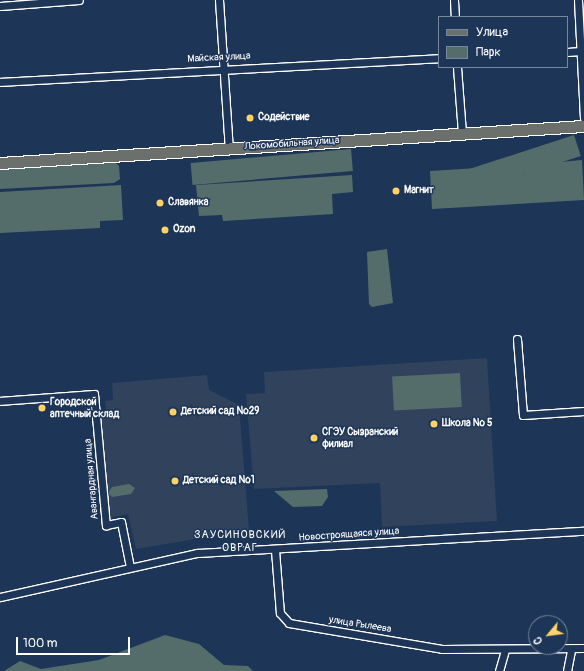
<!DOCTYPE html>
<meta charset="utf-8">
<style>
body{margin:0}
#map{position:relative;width:584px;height:671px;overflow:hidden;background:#1d3557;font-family:Pangolin,sans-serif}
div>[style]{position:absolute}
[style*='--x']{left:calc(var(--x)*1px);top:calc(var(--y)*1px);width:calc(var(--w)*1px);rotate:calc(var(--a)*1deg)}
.built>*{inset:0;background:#30425c}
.green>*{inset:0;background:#546d6a;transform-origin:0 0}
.roads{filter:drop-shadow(1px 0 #fff) drop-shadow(-1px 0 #fff) drop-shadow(0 1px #fff) drop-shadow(0 -1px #fff)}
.minor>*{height:7px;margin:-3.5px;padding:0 3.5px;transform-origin:3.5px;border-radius:3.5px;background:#1d3557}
.primary>*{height:11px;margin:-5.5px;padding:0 5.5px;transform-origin:5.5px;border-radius:5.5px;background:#6b706d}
.dots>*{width:11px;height:11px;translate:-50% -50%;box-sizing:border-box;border:2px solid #1d3557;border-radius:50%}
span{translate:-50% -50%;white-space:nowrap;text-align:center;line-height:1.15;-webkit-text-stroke:3px #1d3557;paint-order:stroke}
.street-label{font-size:10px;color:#fff}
.poi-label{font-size:10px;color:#fff;font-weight:700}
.left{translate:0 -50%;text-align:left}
.neighbourhood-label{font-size:11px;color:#fff;letter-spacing:1px}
.legend{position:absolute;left:438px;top:16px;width:130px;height:52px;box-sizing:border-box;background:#1d3557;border:1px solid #77869a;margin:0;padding:5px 7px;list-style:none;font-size:12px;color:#fff}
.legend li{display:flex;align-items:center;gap:8px;height:20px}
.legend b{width:20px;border:1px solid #77869a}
.north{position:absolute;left:528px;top:615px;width:40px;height:40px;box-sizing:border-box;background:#1d3557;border:1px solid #77869a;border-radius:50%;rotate:241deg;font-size:11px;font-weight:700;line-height:16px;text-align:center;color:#fff}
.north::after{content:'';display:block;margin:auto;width:14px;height:18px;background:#ffd166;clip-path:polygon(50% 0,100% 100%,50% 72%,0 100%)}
.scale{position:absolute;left:16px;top:637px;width:114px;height:18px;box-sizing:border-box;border:2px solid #fff;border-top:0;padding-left:5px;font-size:12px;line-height:14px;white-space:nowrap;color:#fff;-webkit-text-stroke:3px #1d3557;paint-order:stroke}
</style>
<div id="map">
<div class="built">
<i style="clip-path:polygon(487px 358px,497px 521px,382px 527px,380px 483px,254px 489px,246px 394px,265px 393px,264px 372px)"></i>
<i style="clip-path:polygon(207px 375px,209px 390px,239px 405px,249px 530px,136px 549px,128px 514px,108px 518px,100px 419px,107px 418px,105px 401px,113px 400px,112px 383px)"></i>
</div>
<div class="green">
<i style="left:574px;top:135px;width:22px;height:144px;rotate:72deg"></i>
<i style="left:351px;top:149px;width:22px;height:161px;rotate:85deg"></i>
<i style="clip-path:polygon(582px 160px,584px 200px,432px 209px,430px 171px,494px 167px,495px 176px,526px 174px,526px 165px)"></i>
<i style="clip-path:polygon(115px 162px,119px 166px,120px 179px,114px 183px,0 189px,0 168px)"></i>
<i style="clip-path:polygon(352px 175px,353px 192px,332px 194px,333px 214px,223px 221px,222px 215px,199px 216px,196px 185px)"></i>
<i style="clip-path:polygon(121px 185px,123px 220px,100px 221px,100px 228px,0 233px,0 192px)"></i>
<i style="clip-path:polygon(387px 249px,393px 303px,372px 307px,369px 304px,367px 252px)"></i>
<i style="left:460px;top:373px;width:34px;height:68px;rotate:87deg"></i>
<i style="clip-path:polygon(129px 484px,135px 488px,131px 494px,112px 497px,108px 493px,112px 487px)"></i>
<i style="clip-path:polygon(327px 489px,328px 497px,322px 506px,293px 507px,274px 491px)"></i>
<i style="clip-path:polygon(165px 635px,199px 644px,224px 665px,248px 666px,253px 671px,4px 671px,20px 661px,41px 669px,99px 660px)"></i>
</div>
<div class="roads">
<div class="minor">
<i style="--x:219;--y:0;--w:149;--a:86.2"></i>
<i style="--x:454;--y:0;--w:17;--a:87"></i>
<i style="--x:578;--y:0;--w:118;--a:87.1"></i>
<i style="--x:0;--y:6;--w:79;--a:-4.3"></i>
<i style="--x:567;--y:52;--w:14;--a:-4"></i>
<i style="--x:457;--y:67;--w:67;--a:85.7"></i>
<i style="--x:0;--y:82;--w:440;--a:-3.1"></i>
<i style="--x:517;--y:339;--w:76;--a:85.5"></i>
<i style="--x:523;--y:415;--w:61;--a:-3.8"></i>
<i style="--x:0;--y:401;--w:94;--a:-4.3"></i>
<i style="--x:94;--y:394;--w:132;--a:84.8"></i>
<i style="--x:106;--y:525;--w:15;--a:-11"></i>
<i style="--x:121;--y:522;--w:46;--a:78.7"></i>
<i style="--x:275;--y:550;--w:63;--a:85.5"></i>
<i style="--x:280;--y:613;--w:13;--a:48"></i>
<i style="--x:289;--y:623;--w:155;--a:9.6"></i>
<i style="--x:442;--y:649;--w:142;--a:-0.4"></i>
<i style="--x:0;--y:597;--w:202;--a:-12.6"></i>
<i style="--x:197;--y:553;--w:388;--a:-3.3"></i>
<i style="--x:499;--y:671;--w:22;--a:-74"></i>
<i style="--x:567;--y:671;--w:21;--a:-79"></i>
</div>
<div class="primary">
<i style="--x:0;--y:163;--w:585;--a:-3.63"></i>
</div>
</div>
<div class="dots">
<i style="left:250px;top:118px;background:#ffd166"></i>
<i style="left:396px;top:191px;background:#ffd166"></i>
<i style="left:160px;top:203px;background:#ffd166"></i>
<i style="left:165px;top:230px;background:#ffd166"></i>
<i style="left:42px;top:408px;background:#ffd166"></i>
<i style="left:173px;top:412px;background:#ffd166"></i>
<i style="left:434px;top:424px;background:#ffd166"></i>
<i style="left:314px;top:438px;background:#ffd166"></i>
<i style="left:175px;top:481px;background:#ffd166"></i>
</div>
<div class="street-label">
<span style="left:219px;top:58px;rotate:-3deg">Майская улица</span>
<span style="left:292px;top:144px;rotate:-4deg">Локомобильная улица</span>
<span style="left:92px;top:479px;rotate:-95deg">Авангардная улица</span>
<span style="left:349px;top:535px;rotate:-4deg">Новостроящаяся улица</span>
<span style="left:360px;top:625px;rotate:9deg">улица Рылеева</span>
</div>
<div class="poi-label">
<span class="left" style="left:258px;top:118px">Содействие</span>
<span class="left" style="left:404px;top:191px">Магнит</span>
<span class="left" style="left:168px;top:203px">Славянка</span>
<span class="left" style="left:173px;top:230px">Ozon</span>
<span class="left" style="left:50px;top:408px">Городской<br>аптечный склад</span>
<span class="left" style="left:181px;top:412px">Детский сад №29</span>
<span class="left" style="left:442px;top:424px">Школа № 5</span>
<span class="left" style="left:322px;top:438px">СГЭУ Сызранский<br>филиал</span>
<span class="left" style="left:183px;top:481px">Детский сад №1</span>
</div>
<div class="neighbourhood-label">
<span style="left:240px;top:542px">ЗАУСИНОВСКИЙ<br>ОВРАГ</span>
</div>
<ul class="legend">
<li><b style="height:5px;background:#6b706d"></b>Улица</li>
<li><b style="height:11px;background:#546d6a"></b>Парк</li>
</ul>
<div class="north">С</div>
<div class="scale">100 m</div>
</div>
